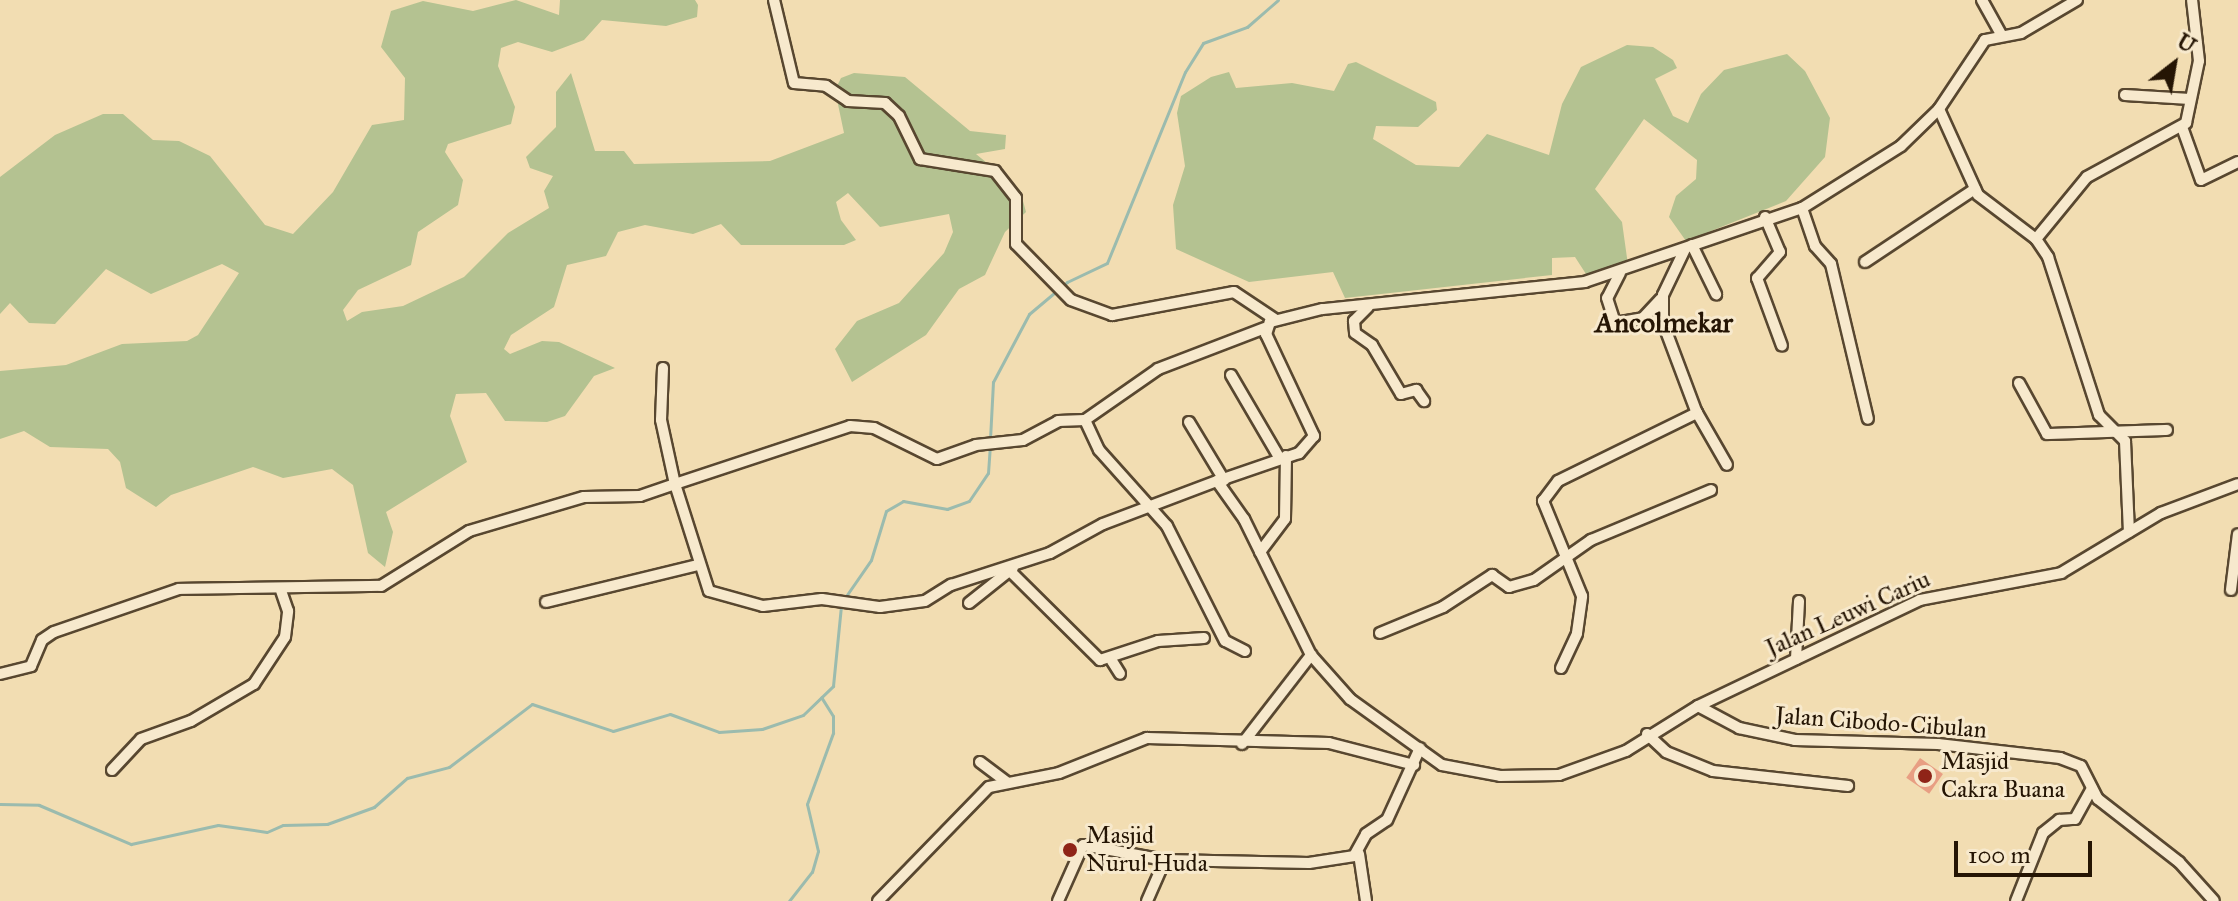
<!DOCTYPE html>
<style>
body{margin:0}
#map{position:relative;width:2238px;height:901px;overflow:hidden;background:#f2ddb2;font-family:"IM FELL Great Primer",serif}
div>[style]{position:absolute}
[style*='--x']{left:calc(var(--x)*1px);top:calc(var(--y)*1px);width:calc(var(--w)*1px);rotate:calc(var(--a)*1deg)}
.green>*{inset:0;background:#b4c291}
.stream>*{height:3px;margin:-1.5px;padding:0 1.5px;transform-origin:1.5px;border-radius:1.5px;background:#9bbbae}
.building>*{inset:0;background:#e89e83;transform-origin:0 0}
.roads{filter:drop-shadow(2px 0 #584730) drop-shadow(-2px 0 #584730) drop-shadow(0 2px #584730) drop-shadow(0 -2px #584730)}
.minor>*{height:10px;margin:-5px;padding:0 5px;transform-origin:5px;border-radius:5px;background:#f7e9cd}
.dots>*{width:22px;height:22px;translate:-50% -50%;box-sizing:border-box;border:4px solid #f7e9cd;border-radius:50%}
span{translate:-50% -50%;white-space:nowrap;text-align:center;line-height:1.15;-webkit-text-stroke:6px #f7e9cd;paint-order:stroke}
.street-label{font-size:24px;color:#251504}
.poi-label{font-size:24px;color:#251504}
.left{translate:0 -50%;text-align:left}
.quarter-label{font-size:28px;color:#251504;font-weight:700}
.north{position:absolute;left:2134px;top:24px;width:80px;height:80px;-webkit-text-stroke:6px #f7e9cd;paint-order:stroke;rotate:31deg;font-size:22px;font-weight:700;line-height:32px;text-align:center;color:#251504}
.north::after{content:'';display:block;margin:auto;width:28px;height:36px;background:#251504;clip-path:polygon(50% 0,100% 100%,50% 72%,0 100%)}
.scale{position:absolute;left:1954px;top:841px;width:138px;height:36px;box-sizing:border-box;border:4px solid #251504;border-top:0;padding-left:10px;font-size:24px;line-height:28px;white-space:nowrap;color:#251504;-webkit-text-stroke:6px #f7e9cd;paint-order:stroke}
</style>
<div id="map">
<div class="green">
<i style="clip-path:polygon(516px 0,559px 15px,560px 0,695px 0,698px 5px,697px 17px,666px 26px,602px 20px,584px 40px,552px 52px,518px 42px,501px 48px,498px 66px,515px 107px,511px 124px,448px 144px,445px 152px,463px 180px,458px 205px,418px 232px,411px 265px,358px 290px,343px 310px,347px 321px,362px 312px,403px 306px,464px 277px,508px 233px,549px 208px,544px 191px,553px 176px,530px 168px,526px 157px,556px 127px,556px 92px,571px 73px,595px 151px,624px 151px,634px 164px,770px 161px,844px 133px,835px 90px,841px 78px,854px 73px,905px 77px,970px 131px,1006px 135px,1005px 149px,976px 154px,1020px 190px,1026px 212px,1005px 232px,985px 275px,959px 289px,926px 335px,852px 382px,835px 349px,857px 321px,899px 303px,944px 253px,953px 232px,949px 214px,880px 227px,848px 193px,836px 202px,841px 220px,856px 240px,844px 245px,741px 245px,721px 224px,693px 234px,645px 225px,618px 232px,606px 256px,567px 265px,554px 307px,511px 335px,504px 349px,510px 354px,542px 341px,559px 342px,615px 368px,594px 376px,565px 416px,547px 422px,505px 421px,486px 393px,456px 394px,450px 416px,467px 462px,386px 512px,393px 532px,385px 567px,368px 553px,353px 485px,332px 469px,283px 478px,253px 467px,171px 495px,156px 507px,126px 488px,120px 462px,108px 449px,50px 447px,24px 431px,0 439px,0 371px,66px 365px,122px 344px,187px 341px,198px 335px,239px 273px,222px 264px,151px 294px,106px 269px,55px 324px,29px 323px,10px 303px,0 314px,0 177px,55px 135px,103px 114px,123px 114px,153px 140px,179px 141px,210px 156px,265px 225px,293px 234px,333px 192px,372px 125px,404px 120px,405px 78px,381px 47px,391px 11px,423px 1px,473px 11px)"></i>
<i style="clip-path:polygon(1627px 45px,1653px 47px,1673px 60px,1677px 68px,1655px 79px,1673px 116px,1688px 123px,1701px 94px,1724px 70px,1787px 54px,1805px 71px,1830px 118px,1825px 157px,1786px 201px,1686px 241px,1669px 217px,1676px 196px,1696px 179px,1697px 160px,1644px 119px,1595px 189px,1622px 222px,1628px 265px,1586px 274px,1575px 257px,1552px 258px,1552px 275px,1345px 298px,1333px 272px,1249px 282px,1176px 249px,1173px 205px,1185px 166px,1177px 113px,1181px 96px,1211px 77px,1229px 72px,1236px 88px,1292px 83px,1334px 91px,1348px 64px,1356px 62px,1436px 102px,1437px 110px,1418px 127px,1376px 126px,1373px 139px,1416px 165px,1459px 167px,1487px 134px,1549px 155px,1562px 104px,1581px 67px)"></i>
</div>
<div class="stream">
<i style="--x:990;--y:439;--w:57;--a:-87"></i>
<i style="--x:993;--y:382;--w:77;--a:-62.1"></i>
<i style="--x:1029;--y:314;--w:50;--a:-40.1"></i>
<i style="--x:1067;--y:282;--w:44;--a:-25.4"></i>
<i style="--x:1107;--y:263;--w:206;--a:-67.8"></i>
<i style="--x:1185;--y:72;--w:34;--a:-58"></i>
<i style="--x:1203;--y:43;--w:47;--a:-20"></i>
<i style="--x:1247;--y:27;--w:41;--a:-41.1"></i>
<i style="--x:844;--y:599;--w:47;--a:-55.3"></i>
<i style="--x:871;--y:560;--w:51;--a:-73"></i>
<i style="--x:886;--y:511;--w:20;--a:-30"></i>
<i style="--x:903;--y:501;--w:45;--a:10.3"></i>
<i style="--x:947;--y:509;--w:23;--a:-20"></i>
<i style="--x:969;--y:501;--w:34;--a:-56"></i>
<i style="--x:988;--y:473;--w:27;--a:-86"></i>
<i style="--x:0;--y:804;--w:39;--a:1"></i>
<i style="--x:39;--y:805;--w:100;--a:23"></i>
<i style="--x:131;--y:844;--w:89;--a:-12.3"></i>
<i style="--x:218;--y:825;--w:49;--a:8.1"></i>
<i style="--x:267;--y:832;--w:17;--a:-24"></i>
<i style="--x:283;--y:825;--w:44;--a:-1.3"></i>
<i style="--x:327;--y:824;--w:50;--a:-19.9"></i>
<i style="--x:374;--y:807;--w:44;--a:-41.3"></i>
<i style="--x:407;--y:778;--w:43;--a:-14.7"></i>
<i style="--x:449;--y:767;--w:104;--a:-37.2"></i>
<i style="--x:532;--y:704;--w:85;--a:18.4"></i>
<i style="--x:613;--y:731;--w:59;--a:-16.6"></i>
<i style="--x:670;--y:714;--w:52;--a:20.2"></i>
<i style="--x:719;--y:732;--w:43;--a:-4"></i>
<i style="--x:762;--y:729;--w:43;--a:-18.9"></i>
<i style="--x:803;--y:715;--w:42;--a:-44"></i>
<i style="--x:833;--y:686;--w:80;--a:-84.3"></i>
<i style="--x:789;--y:901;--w:37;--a:-52"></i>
<i style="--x:812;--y:872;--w:22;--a:-74"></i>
<i style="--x:818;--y:851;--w:48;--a:-103.2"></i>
<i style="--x:807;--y:804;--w:76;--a:-69.9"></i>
<i style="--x:833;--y:733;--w:17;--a:-90"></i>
<i style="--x:833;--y:716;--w:22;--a:-122"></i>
</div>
<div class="building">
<i style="left:1920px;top:758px;width:28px;height:24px;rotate:35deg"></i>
</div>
<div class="roads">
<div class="minor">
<i style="--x:774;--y:0;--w:85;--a:76.5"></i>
<i style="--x:794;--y:83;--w:32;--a:5"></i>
<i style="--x:826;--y:86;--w:27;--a:34"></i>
<i style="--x:848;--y:101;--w:37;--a:3"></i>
<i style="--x:885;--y:103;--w:19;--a:43"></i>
<i style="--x:899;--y:116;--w:48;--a:64"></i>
<i style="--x:920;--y:159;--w:76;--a:9.1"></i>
<i style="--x:995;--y:171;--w:34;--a:52"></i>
<i style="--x:1016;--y:198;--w:46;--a:90"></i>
<i style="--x:1016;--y:244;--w:78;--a:45.5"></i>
<i style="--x:1071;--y:300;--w:44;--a:20.1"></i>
<i style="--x:1112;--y:315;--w:124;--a:-10.7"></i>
<i style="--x:1234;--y:292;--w:50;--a:33.7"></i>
<i style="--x:1982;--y:0;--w:41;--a:60.9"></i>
<i style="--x:2077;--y:0;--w:65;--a:149.5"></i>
<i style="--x:2021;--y:33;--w:37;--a:169"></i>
<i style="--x:1985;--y:40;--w:83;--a:123.7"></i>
<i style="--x:1939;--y:109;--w:53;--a:135.8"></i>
<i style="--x:1901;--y:146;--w:117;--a:147.9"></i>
<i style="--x:1802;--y:208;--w:229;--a:161.2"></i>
<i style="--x:1585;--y:282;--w:264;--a:174.1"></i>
<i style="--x:1322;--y:309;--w:54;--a:166"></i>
<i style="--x:1270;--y:322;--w:13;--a:108"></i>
<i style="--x:1266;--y:334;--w:113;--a:64.8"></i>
<i style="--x:1314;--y:436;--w:23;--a:131"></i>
<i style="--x:1299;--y:453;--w:87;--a:161.1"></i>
<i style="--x:1217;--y:481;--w:47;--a:54.6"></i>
<i style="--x:1244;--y:519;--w:152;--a:63.8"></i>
<i style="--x:1311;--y:655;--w:59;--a:48.4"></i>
<i style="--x:1350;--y:699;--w:113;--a:35.7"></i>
<i style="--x:1442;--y:765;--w:59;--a:10.7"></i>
<i style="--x:1500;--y:776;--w:59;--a:-1"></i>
<i style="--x:1559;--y:775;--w:71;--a:-19.7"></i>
<i style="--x:1626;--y:751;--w:85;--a:-32"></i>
<i style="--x:1698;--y:706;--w:47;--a:28.2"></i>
<i style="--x:1739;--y:728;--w:57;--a:12.1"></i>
<i style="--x:1795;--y:740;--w:143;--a:1.6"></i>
<i style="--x:1938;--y:744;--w:123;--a:6.5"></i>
<i style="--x:2060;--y:758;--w:22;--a:21"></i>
<i style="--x:2081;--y:766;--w:37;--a:63"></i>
<i style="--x:2098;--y:799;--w:103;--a:37.9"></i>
<i style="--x:2179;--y:862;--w:52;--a:48.1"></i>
<i style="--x:2125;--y:95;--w:65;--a:3.5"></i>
<i style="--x:1939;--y:109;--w:94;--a:65.6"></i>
<i style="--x:1978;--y:195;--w:73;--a:37.2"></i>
<i style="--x:2036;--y:239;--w:22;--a:56"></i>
<i style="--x:2048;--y:257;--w:166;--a:72.1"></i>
<i style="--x:2099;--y:415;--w:37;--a:45"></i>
<i style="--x:2125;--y:441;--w:91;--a:87.5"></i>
<i style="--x:2182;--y:127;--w:56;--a:70.3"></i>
<i style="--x:2201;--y:180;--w:41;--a:-25.9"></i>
<i style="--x:1802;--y:208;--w:40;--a:71.1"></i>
<i style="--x:1815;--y:246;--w:24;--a:48"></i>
<i style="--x:1831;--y:264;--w:159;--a:76.6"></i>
<i style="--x:1765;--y:217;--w:38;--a:67"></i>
<i style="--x:1780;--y:252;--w:35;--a:131"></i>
<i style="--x:1757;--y:278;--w:72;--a:69.8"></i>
<i style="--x:2036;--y:239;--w:80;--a:-50.6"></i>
<i style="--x:2087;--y:177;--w:113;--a:-28.6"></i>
<i style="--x:2186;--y:123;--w:63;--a:-78.2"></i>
<i style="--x:2199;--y:61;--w:61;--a:-96.5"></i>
<i style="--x:1692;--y:245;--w:55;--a:63.9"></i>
<i style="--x:1685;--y:249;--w:51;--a:115.6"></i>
<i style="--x:1663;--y:295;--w:28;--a:90"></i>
<i style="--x:1663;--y:323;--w:94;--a:69.4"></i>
<i style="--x:1696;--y:411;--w:62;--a:60.1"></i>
<i style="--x:1865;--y:262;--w:132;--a:-33.6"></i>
<i style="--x:1620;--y:273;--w:28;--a:117"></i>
<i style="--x:1607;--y:298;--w:26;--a:72"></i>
<i style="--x:1615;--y:323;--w:28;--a:-10"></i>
<i style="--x:1643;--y:318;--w:26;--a:-47"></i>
<i style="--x:1368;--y:307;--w:20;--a:135"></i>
<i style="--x:1354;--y:321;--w:12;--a:85"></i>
<i style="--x:1355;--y:333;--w:21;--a:35"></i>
<i style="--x:1372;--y:345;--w:57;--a:59.4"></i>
<i style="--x:1401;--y:394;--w:16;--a:-15"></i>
<i style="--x:1416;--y:390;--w:14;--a:54"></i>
<i style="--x:663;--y:368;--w:52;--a:92.2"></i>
<i style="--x:661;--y:420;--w:66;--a:77.7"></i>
<i style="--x:675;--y:484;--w:184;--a:-18.3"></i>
<i style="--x:850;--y:426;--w:24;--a:5"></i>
<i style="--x:874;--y:428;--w:70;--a:26.2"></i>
<i style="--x:937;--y:459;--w:41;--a:-19.7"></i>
<i style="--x:976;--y:445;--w:47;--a:-6.1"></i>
<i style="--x:1023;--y:440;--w:40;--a:-28"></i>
<i style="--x:1058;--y:421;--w:27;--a:-2"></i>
<i style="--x:1231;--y:375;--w:95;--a:59.7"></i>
<i style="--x:2019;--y:383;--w:58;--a:61.2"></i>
<i style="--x:2047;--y:434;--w:120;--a:-1.9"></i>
<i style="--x:1189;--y:422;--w:68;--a:58.9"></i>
<i style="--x:1260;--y:552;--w:41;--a:-52.9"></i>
<i style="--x:1285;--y:519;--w:63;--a:-89.1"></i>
<i style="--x:1012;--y:573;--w:124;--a:44.7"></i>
<i style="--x:1100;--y:660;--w:61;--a:-18.1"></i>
<i style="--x:1158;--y:641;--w:46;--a:-3.7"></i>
<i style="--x:2231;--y:590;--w:56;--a:-82.9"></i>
<i style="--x:546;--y:602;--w:156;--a:-13.7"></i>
<i style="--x:969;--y:603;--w:56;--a:-38.5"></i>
<i style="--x:1380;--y:633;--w:68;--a:-22.4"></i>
<i style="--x:1443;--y:607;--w:59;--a:-33.1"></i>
<i style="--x:1492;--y:575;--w:21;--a:35"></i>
<i style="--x:1509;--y:587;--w:26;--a:-16"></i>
<i style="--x:1534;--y:580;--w:70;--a:-35.1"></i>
<i style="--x:1591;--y:540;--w:130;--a:-22.6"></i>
<i style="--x:1245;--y:651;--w:22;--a:-153"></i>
<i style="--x:1225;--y:641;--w:129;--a:-116.8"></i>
<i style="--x:1167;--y:526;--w:102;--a:-131.8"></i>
<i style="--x:1099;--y:450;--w:33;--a:-115"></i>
<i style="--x:1085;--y:420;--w:89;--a:-34.9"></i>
<i style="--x:1158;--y:369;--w:115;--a:-21"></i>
<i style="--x:1796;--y:659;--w:58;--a:-87"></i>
<i style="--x:1112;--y:661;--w:15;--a:58"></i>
<i style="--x:1561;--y:668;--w:38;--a:-65"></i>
<i style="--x:1577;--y:633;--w:37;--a:-82"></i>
<i style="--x:1582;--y:596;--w:103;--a:-112.3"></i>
<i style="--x:1543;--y:501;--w:25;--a:-53"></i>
<i style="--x:1558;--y:481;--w:155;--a:-26.1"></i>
<i style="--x:0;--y:674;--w:32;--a:-14"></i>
<i style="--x:31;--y:666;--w:28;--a:-67"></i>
<i style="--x:42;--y:640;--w:14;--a:-34"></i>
<i style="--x:54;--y:632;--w:132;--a:-19"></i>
<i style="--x:179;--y:589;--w:202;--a:-0.9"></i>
<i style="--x:381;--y:586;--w:104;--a:-32"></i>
<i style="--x:469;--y:531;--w:120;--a:-16.5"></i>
<i style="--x:584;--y:497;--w:56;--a:-1"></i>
<i style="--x:640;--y:496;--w:37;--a:-19"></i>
<i style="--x:675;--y:484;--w:112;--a:72.4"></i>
<i style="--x:709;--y:591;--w:56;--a:15.5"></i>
<i style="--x:763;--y:606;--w:59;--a:-6.8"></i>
<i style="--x:822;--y:599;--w:59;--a:7.9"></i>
<i style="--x:880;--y:607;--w:45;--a:-7.6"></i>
<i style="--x:925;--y:601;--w:31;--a:-32"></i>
<i style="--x:951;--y:585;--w:104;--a:-17.9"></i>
<i style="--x:1050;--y:553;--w:60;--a:-28.7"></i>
<i style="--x:1103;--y:524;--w:122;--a:-20.7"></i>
<i style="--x:1698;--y:706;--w:246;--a:-25.5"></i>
<i style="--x:1920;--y:600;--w:144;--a:-10.8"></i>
<i style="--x:2061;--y:573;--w:117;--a:-31"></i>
<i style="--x:2161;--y:513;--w:82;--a:-20.6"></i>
<i style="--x:1647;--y:734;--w:26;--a:43"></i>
<i style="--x:1666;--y:752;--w:51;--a:22"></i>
<i style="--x:1713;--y:771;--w:136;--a:6.3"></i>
<i style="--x:1242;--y:744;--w:113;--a:-52.2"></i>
<i style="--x:980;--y:762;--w:35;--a:37"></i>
<i style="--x:112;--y:770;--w:42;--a:-46.9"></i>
<i style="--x:141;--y:739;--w:53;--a:-19.8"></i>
<i style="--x:191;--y:721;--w:73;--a:-30.4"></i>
<i style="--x:254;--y:684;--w:56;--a:-56.6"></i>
<i style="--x:285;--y:637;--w:26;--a:-83"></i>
<i style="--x:288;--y:611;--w:21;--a:-109"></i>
<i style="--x:1359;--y:854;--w:48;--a:81.5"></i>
<i style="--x:878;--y:901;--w:159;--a:-45.8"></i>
<i style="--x:989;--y:787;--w:71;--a:-11.3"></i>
<i style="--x:1059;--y:773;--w:95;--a:-21.7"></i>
<i style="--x:1147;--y:738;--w:182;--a:1.6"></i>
<i style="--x:1329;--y:743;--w:88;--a:14.5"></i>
<i style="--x:1058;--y:901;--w:61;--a:-65.9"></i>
<i style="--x:1083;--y:845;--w:83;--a:10.4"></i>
<i style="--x:1165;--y:860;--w:144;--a:1.2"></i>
<i style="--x:1309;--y:863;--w:46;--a:-8.8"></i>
<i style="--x:1354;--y:856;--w:25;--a:-61"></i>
<i style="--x:1366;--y:834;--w:25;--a:-34"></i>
<i style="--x:1387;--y:820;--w:79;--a:-65.4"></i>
<i style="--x:1147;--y:901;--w:45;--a:-66.3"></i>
<i style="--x:2016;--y:901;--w:73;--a:-68.3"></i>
<i style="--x:2043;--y:833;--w:21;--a:-39"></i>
<i style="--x:2059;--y:820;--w:16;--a:-4"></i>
<i style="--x:2075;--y:819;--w:35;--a:-61"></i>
</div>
</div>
<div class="dots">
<i style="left:1925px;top:776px;background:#8f2418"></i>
<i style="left:1070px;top:850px;background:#8f2418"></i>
</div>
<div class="street-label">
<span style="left:1848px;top:614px;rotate:-24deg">Jalan Leuwi Cariu</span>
<span style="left:1881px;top:723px;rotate:4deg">Jalan Cibodo-Cibulan</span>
</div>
<div class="poi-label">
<span class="left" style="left:1941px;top:776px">Masjid<br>Cakra Buana</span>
<span class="left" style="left:1086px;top:850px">Masjid<br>Nurul Huda</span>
</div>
<div class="quarter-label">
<span style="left:1664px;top:323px">Ancolmekar</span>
</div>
<div class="north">U</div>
<div class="scale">100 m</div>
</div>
